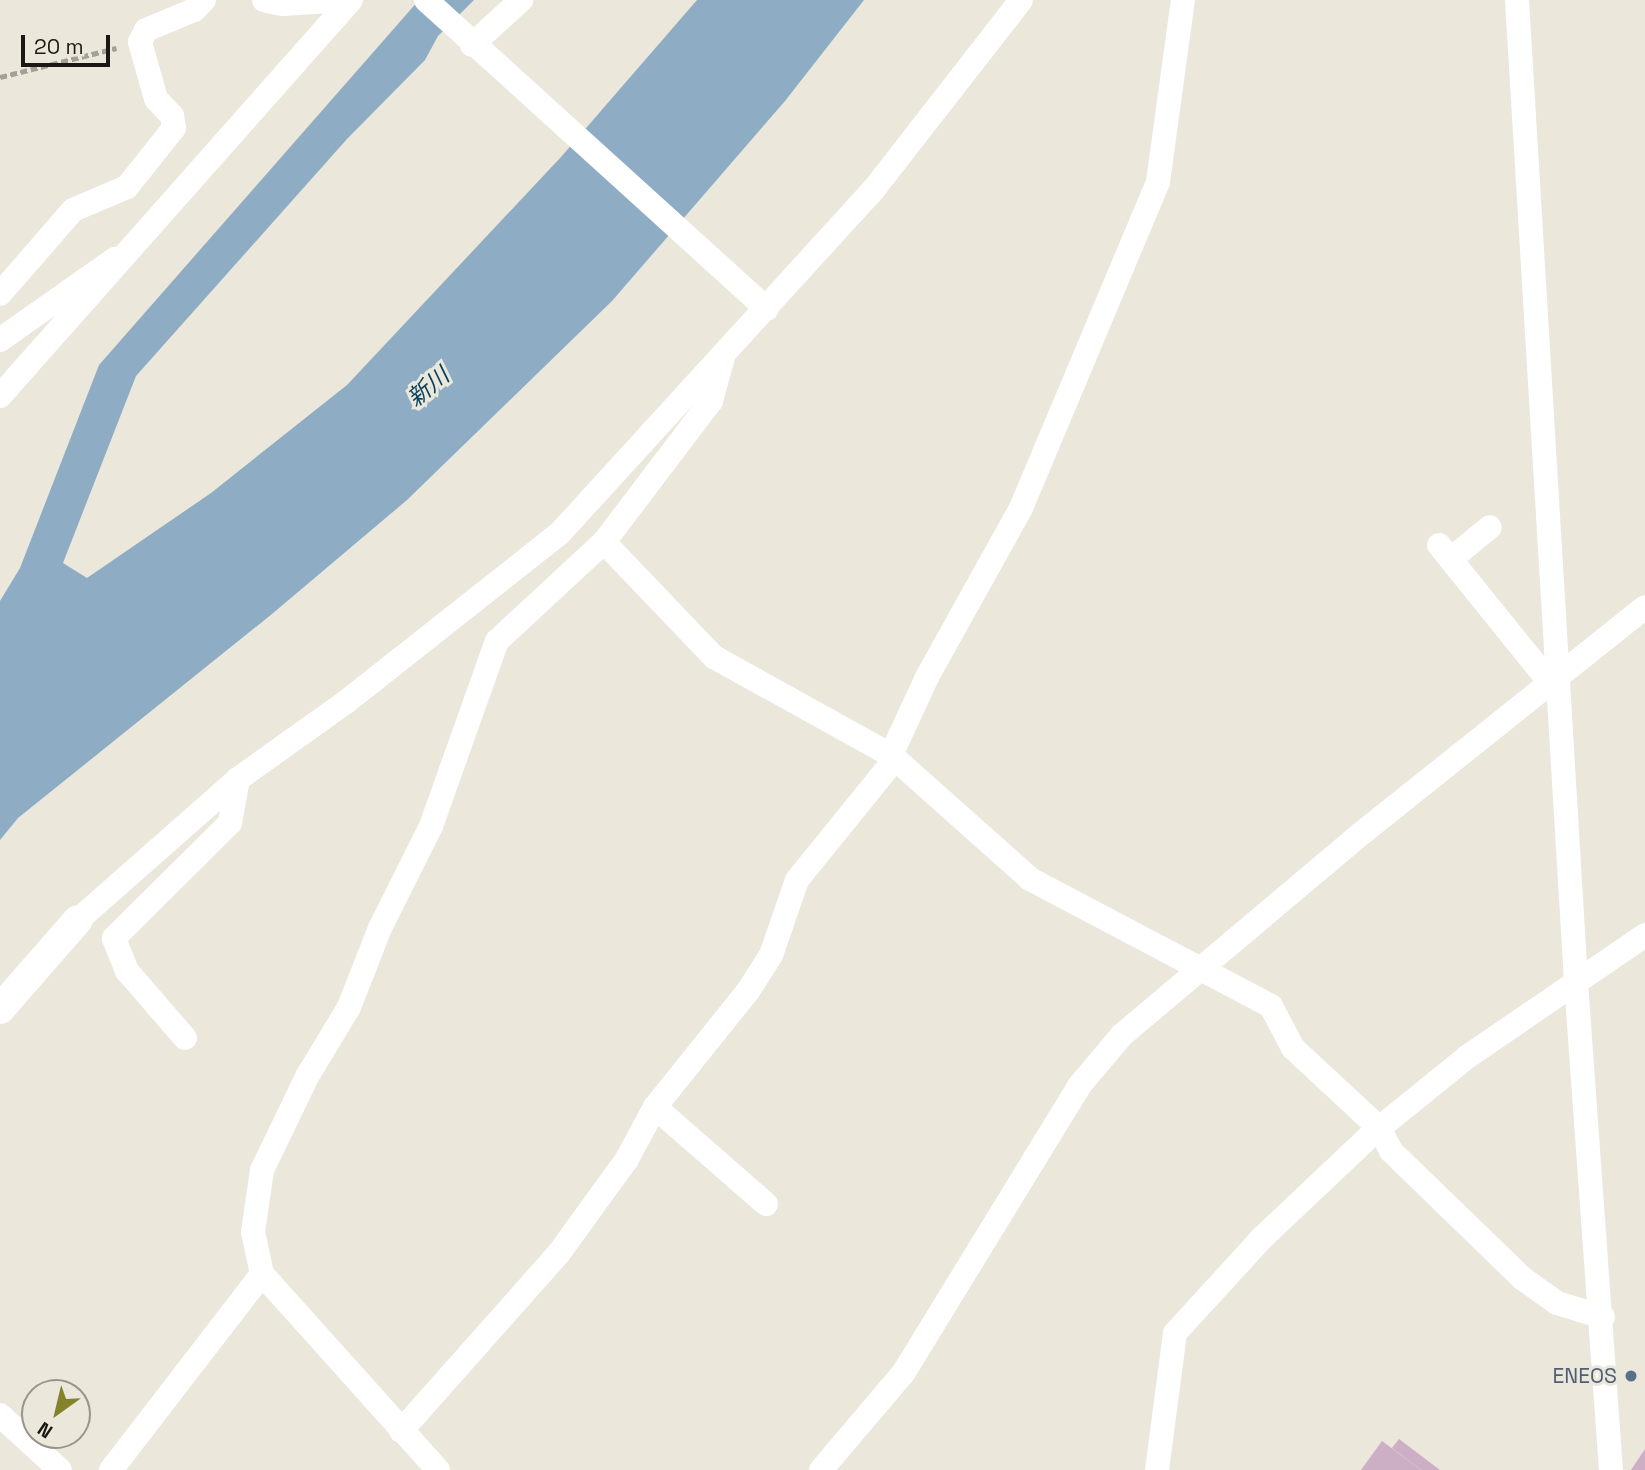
<!DOCTYPE html>
<meta charset="utf-8">
<style>
body{margin:0}
#map{position:relative;width:1645px;height:1470px;overflow:hidden;background:#ebe7db;font-family:"Space Grotesk","Noto Sans JP",sans-serif}
div>[style]{position:absolute}
[style*='--x']{left:calc(var(--x)*1px);top:calc(var(--y)*1px);width:calc(var(--w)*1px);rotate:calc(var(--a)*1deg)}
.water>*{inset:0;background:#8eadc4}
.building>*{inset:0;background:#ccaec5}
.path>*{height:4.5px;margin-top:-2.25px;transform-origin:0;background:repeating-linear-gradient(90deg,#a3a097 0 7px,transparent 0 10.5px)}
.minor>*{height:24px;margin:-12px;padding:0 12px;transform-origin:12px;border-radius:12px;background:#fff}
.tertiary>*{height:30px;margin:-15px;padding:0 15px;transform-origin:15px;border-radius:15px;background:#fff}
.dots>*{width:19px;height:19px;translate:-50% -50%;box-sizing:border-box;border:4px solid #ebe7db;border-radius:50%}
span{translate:-50% -50%;white-space:nowrap;text-align:center;line-height:1.15;-webkit-text-stroke:6px #ebe7db;paint-order:stroke}
.service-label{font-size:21px;color:#4e5e75}
.right{translate:-100% -50%;text-align:right}
.water-label{font-size:23px;color:#074160;font-style:italic}
.north{position:absolute;left:21px;top:1379px;width:70px;height:70px;box-sizing:border-box;background:#ebe7db;border:2px solid #97948b;border-radius:50%;rotate:214deg;font-size:19px;font-weight:700;line-height:28px;text-align:center;color:#1a1814}
.north::after{content:'';display:block;margin:auto;width:24px;height:32px;background:#84832c;clip-path:polygon(50% 0,100% 100%,50% 72%,0 100%)}
.scale{position:absolute;left:21px;top:35px;width:89px;height:32px;box-sizing:border-box;border:4px solid #1a1814;border-top:0;padding-left:9px;font-size:21px;line-height:24px;white-space:nowrap;color:#1a1814;-webkit-text-stroke:5px #ebe7db;paint-order:stroke}
</style>
<div id="map">
<div class="water">
<i style="clip-path:polygon(419px 0,474px 0,438px 36px,425px 60px,347px 139px,136px 376px,63px 563px,87px 578px,211px 493px,347px 385px,561px 157px,697px 0,864px 0,785px 101px,612px 301px,407px 500px,272px 614px,18px 818px,0 840px,0 601px,20px 568px,99px 365px)"></i>
</div>
<div class="building">
<i style="clip-path:polygon(1399px 1439px,1440px 1470px,1421px 1470px,1392px 1448px)"></i>
<i style="clip-path:polygon(1382px 1441px,1421px 1470px,1361px 1470px)"></i>
<i style="clip-path:polygon(1645px 1449px,1645px 1470px,1631px 1470px)"></i>
</div>
<div class="path">
<i style="--x:0;--y:77;--w:120;--a:-14"></i>
</div>
<div class="minor">
<i style="--x:264;--y:0;--w:18;--a:13"></i>
<i style="--x:282;--y:4;--w:66;--a:-3.5"></i>
<i style="--x:426;--y:0;--w:460;--a:42.2"></i>
<i style="--x:1517;--y:0;--w:984;--a:86.56"></i>
<i style="--x:1576;--y:982;--w:489;--a:85.9"></i>
<i style="--x:472;--y:45;--w:67;--a:-42.6"></i>
<i style="--x:0;--y:294;--w:111;--a:-49"></i>
<i style="--x:73;--y:210;--w:59;--a:-23.1"></i>
<i style="--x:127;--y:187;--w:75;--a:-51.5"></i>
<i style="--x:174;--y:128;--w:12;--a:-99"></i>
<i style="--x:172;--y:116;--w:23;--a:-133"></i>
<i style="--x:156;--y:99;--w:59;--a:-105.7"></i>
<i style="--x:140;--y:42;--w:13;--a:-63"></i>
<i style="--x:146;--y:30;--w:52;--a:-22.6"></i>
<i style="--x:194;--y:10;--w:14;--a:-45"></i>
<i style="--x:0;--y:340;--w:141;--a:-35.2"></i>
<i style="--x:723;--y:357;--w:46;--a:105.3"></i>
<i style="--x:711;--y:401;--w:177;--a:127.2"></i>
<i style="--x:604;--y:542;--w:159;--a:46.3"></i>
<i style="--x:714;--y:657;--w:202;--a:29"></i>
<i style="--x:891;--y:755;--w:186;--a:41.7"></i>
<i style="--x:1030;--y:879;--w:272;--a:27.8"></i>
<i style="--x:1271;--y:1006;--w:47;--a:62.4"></i>
<i style="--x:1293;--y:1048;--w:117;--a:42.9"></i>
<i style="--x:1379;--y:1128;--w:26;--a:62"></i>
<i style="--x:1391;--y:1151;--w:182;--a:44.1"></i>
<i style="--x:1522;--y:1278;--w:43;--a:35.5"></i>
<i style="--x:1557;--y:1303;--w:48;--a:16.9"></i>
<i style="--x:0;--y:396;--w:529;--a:-48.45"></i>
<i style="--x:1439;--y:545;--w:180;--a:51.1"></i>
<i style="--x:1451;--y:559;--w:50;--a:-39.4"></i>
<i style="--x:891;--y:755;--w:86;--a:-65.2"></i>
<i style="--x:927;--y:677;--w:193;--a:-60.9"></i>
<i style="--x:1021;--y:508;--w:354;--a:-67.2"></i>
<i style="--x:1158;--y:182;--w:184;--a:-82.2"></i>
<i style="--x:78;--y:920;--w:213;--a:-41.4"></i>
<i style="--x:238;--y:779;--w:133;--a:-35.5"></i>
<i style="--x:346;--y:702;--w:271;--a:-38.3"></i>
<i style="--x:559;--y:534;--w:467;--a:-47.6"></i>
<i style="--x:874;--y:189;--w:239;--a:-52.1"></i>
<i style="--x:185;--y:1038;--w:89;--a:-130.9"></i>
<i style="--x:127;--y:971;--w:35;--a:-112"></i>
<i style="--x:114;--y:938;--w:163;--a:-44.8"></i>
<i style="--x:230;--y:823;--w:45;--a:-79.7"></i>
<i style="--x:766;--y:1204;--w:147;--a:-138.9"></i>
<i style="--x:655;--y:1107;--w:149;--a:-51.3"></i>
<i style="--x:748;--y:991;--w:43;--a:-57.4"></i>
<i style="--x:771;--y:955;--w:79;--a:-70.9"></i>
<i style="--x:797;--y:880;--w:156;--a:-51"></i>
<i style="--x:0;--y:1415;--w:81;--a:42.5"></i>
<i style="--x:401;--y:1431;--w:238;--a:-48.4"></i>
<i style="--x:559;--y:1253;--w:116;--a:-54.1"></i>
<i style="--x:627;--y:1159;--w:59;--a:-61.7"></i>
<i style="--x:111;--y:1470;--w:247;--a:-52.4"></i>
<i style="--x:438;--y:1470;--w:263;--a:-131.9"></i>
<i style="--x:262;--y:1274;--w:43;--a:-102.1"></i>
<i style="--x:253;--y:1232;--w:63;--a:-81.7"></i>
<i style="--x:262;--y:1170;--w:106;--a:-64.2"></i>
<i style="--x:308;--y:1075;--w:79;--a:-58.9"></i>
<i style="--x:349;--y:1007;--w:85;--a:-68.6"></i>
<i style="--x:380;--y:928;--w:114;--a:-63.4"></i>
<i style="--x:431;--y:826;--w:196;--a:-70.4"></i>
<i style="--x:497;--y:641;--w:146;--a:-42.8"></i>
<i style="--x:821;--y:1470;--w:128;--a:-49.7"></i>
<i style="--x:904;--y:1372;--w:335;--a:-58.5"></i>
<i style="--x:1079;--y:1086;--w:67;--a:-49.9"></i>
<i style="--x:1122;--y:1035;--w:314;--a:-40.1"></i>
<i style="--x:1362;--y:833;--w:362;--a:-38.6"></i>
<i style="--x:1157;--y:1470;--w:138;--a:-82.5"></i>
<i style="--x:1175;--y:1333;--w:129;--a:-47.5"></i>
<i style="--x:1262;--y:1238;--w:151;--a:-43.4"></i>
<i style="--x:1372;--y:1134;--w:122;--a:-39"></i>
<i style="--x:1467;--y:1057;--w:216;--a:-34.4"></i>
</div>
<div class="tertiary">
<i style="--x:0;--y:1009;--w:118;--a:-48.8"></i>
</div>
<div class="dots">
<i style="left:1631px;top:1376px;background:#5c6f8a"></i>
</div>
<div class="service-label">
<span class="right" style="left:1617px;top:1376px">ENEOS</span>
</div>
<div class="water-label">
<span style="left:428px;top:387px;rotate:-40deg">新川</span>
</div>
<div class="north">N</div>
<div class="scale">20 m</div>
</div>
